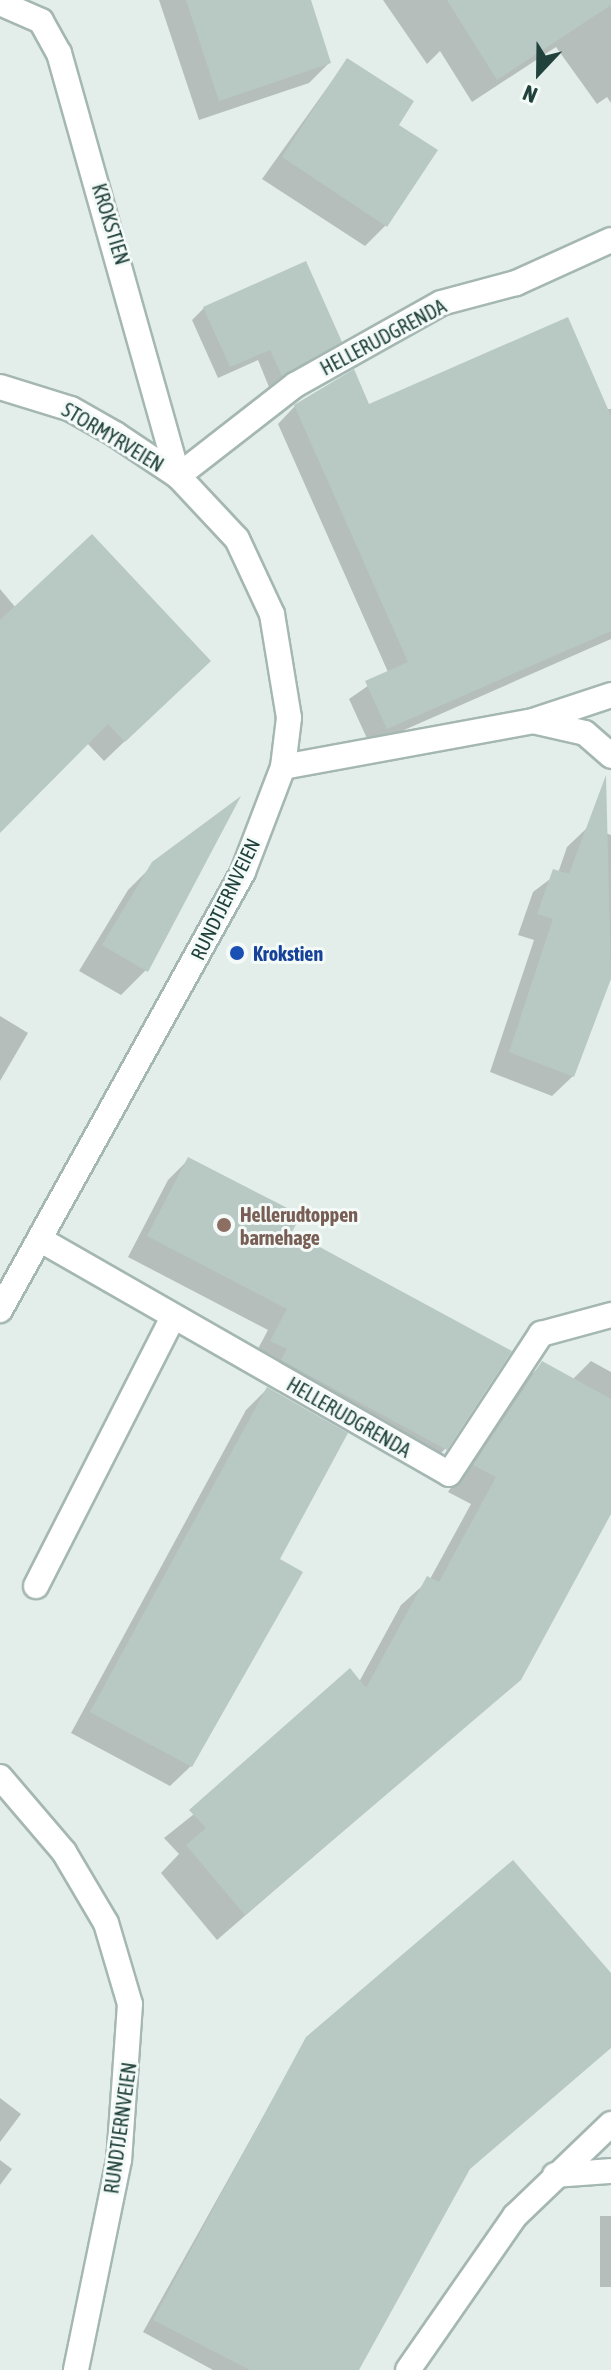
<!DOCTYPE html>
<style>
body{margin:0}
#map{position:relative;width:611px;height:2370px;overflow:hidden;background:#e3eeea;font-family:"Asap Condensed",sans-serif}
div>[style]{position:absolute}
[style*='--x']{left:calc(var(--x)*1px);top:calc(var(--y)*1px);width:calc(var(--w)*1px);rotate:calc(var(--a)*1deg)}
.shadow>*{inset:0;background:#0003;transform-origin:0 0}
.building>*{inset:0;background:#b8c9c4}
.roads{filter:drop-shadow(2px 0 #a5b7b2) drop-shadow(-2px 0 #a5b7b2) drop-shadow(0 2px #a5b7b2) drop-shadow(0 -2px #a5b7b2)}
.service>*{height:24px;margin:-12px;padding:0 12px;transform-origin:12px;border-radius:12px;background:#fff}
.minor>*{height:24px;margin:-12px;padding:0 12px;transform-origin:12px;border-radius:12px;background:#fff}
.dots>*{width:22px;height:22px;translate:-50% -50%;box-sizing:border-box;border:4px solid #f4faf8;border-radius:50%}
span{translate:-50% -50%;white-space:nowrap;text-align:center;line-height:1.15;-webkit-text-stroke:6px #f4faf8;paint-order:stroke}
.street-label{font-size:20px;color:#21423c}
.transit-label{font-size:20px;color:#164399;font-weight:700}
.left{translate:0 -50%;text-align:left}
.education-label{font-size:20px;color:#785e54;font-weight:700}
.north{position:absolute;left:499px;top:32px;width:80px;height:80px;-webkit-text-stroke:6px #f4faf8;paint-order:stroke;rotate:202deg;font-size:22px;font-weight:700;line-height:32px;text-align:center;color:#21423c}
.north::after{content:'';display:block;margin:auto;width:28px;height:36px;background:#21423c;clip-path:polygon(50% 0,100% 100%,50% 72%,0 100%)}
</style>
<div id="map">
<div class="shadow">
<i style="clip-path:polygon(159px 0,309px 0,329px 63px,309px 83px,199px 120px)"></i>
<i style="clip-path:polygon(383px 0,611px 0,611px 103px,607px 97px,597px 104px,556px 47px,472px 102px,440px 51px,427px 64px)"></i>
<i style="clip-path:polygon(347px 60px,396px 125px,386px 225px,365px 246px,262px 179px)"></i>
<i style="clip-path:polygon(204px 308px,339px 341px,269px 387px,258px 360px,218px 378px,192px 320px)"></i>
<i style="clip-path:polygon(295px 406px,611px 409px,611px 639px,370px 745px,349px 699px,388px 672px,278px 424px)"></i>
<i style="clip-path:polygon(0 589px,16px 608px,188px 681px,104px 761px,87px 743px,0 830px)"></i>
<i style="clip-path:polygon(588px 827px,611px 835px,611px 974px,573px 1076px,552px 1096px,490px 1072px,534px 940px,518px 935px,533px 892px,558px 873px,567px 847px)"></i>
<i style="clip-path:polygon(154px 864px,146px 970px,121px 995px,79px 971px,128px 890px)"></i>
<i style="clip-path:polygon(0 1016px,28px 1033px,0 1081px)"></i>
<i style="clip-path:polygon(189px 1159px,289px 1233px,445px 1449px,425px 1469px,262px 1381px,268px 1370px,251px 1362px,268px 1330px,128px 1257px,168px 1180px)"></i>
<i style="clip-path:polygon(591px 1361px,611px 1372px,611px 1510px,519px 1679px,217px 1940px,161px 1873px,179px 1854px,164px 1838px,359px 1682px,401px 1605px,430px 1579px,471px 1504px,448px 1492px,516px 1390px,542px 1364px,572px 1380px)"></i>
<i style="clip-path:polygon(267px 1389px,277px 1560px,191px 1766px,170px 1786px,71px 1733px,246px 1410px)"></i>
<i style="clip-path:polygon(611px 1977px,611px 2047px,466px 2171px,357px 2370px,213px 2370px,143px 2332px,307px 2038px)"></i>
<i style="clip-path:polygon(0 2098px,21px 2114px,0 2142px)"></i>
<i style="clip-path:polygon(0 2160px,12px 2169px,0 2185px)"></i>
<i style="left:611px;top:2216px;width:71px;height:11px;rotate:90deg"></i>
</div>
<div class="building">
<i style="clip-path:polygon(186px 0,311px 0,331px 63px,219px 101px)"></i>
<i style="clip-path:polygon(447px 0,611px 0,611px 5px,497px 80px)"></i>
<i style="clip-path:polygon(347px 58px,414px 101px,399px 125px,438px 150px,387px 227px,282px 157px)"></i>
<i style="clip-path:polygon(306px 261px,342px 342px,282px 376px,270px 350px,230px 367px,203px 307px)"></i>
<i style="clip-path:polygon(568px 317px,611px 416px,611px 631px,387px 729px,365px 681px,408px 662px,294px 405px,354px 369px,369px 404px)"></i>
<i style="clip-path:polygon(92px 534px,211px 661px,125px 742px,108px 724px,0 833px,0 620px)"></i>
<i style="clip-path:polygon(606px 775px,611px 979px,574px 1077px,509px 1052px,553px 919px,537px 914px,553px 869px,569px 874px)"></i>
<i style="clip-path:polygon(241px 796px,148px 972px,102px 945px,152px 862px)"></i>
<i style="clip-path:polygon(188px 1157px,301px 1215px,292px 1232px,512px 1351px,447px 1450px,281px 1360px,287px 1349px,270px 1341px,287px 1309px,147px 1236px)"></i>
<i style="clip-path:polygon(542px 1361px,611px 1399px,611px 1514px,521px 1680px,245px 1915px,186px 1845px,206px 1828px,189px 1810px,350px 1668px,366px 1688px,427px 1576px,439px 1582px,496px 1477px,473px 1465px)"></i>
<i style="clip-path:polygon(267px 1387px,348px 1433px,280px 1559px,303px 1572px,192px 1767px,90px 1712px)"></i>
<i style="clip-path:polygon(513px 1860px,611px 1973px,611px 2048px,470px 2169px,359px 2370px,250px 2370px,153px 2320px,306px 2037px)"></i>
</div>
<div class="roads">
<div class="service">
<i style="--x:0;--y:3;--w:45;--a:23.7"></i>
<i style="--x:41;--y:21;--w:37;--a:61"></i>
<i style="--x:59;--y:53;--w:439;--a:74.3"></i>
<i style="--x:178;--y:476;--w:148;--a:-37.9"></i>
<i style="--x:295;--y:385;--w:167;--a:-29.3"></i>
<i style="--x:441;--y:303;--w:78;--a:-14.9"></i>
<i style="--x:516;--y:283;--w:104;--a:-24.4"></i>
<i style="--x:536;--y:720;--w:79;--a:-18.4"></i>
<i style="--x:283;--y:767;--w:254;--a:-10.4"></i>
<i style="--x:533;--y:721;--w:53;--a:13"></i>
<i style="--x:585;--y:733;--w:35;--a:41"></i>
<i style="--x:41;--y:1240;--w:470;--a:29.8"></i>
<i style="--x:449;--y:1474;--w:168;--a:-56.7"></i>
<i style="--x:541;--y:1334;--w:73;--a:-15.2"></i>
<i style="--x:36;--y:1586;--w:302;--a:-63"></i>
<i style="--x:555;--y:2175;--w:56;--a:-4.1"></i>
<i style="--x:408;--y:2370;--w:188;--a:-55.2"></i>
<i style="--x:515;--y:2216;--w:133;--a:-43.8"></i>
</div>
<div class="minor">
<i style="--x:0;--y:387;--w:74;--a:17.2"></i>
<i style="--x:71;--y:409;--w:51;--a:29.6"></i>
<i style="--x:115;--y:434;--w:76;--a:33.7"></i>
<i style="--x:178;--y:476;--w:86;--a:46.9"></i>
<i style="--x:237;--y:539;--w:83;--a:65"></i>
<i style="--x:272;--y:614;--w:105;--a:80.7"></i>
<i style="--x:289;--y:718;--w:49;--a:97"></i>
<i style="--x:283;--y:767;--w:112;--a:110.9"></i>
<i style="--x:243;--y:872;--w:501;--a:119.02"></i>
<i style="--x:0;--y:1777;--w:99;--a:49.5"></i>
<i style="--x:64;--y:1852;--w:82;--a:59.4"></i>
<i style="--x:106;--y:1923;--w:84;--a:73.5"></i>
<i style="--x:130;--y:2004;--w:156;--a:94"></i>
<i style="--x:119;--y:2160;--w:214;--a:101.6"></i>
</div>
</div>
<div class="dots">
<i style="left:237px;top:953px;background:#1a4fb4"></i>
<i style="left:224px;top:1225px;background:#8d6e63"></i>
</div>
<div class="street-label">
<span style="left:111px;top:224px;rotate:73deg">KROKSTIEN</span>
<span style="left:383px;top:337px;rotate:-28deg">HELLERUDGRENDA</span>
<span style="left:113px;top:437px;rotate:31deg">STORMYRVEIEN</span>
<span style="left:225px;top:899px;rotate:-64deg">RUNDTJERNVEIEN</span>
<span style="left:349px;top:1417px;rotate:30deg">HELLERUDGRENDA</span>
<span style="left:120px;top:2128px;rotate:-82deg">RUNDTJERNVEIEN</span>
</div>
<div class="transit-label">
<span class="left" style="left:253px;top:953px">Krokstien</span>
</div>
<div class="education-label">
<span class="left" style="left:240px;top:1226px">Hellerudtoppen<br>barnehage</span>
</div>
<div class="north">N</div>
</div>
